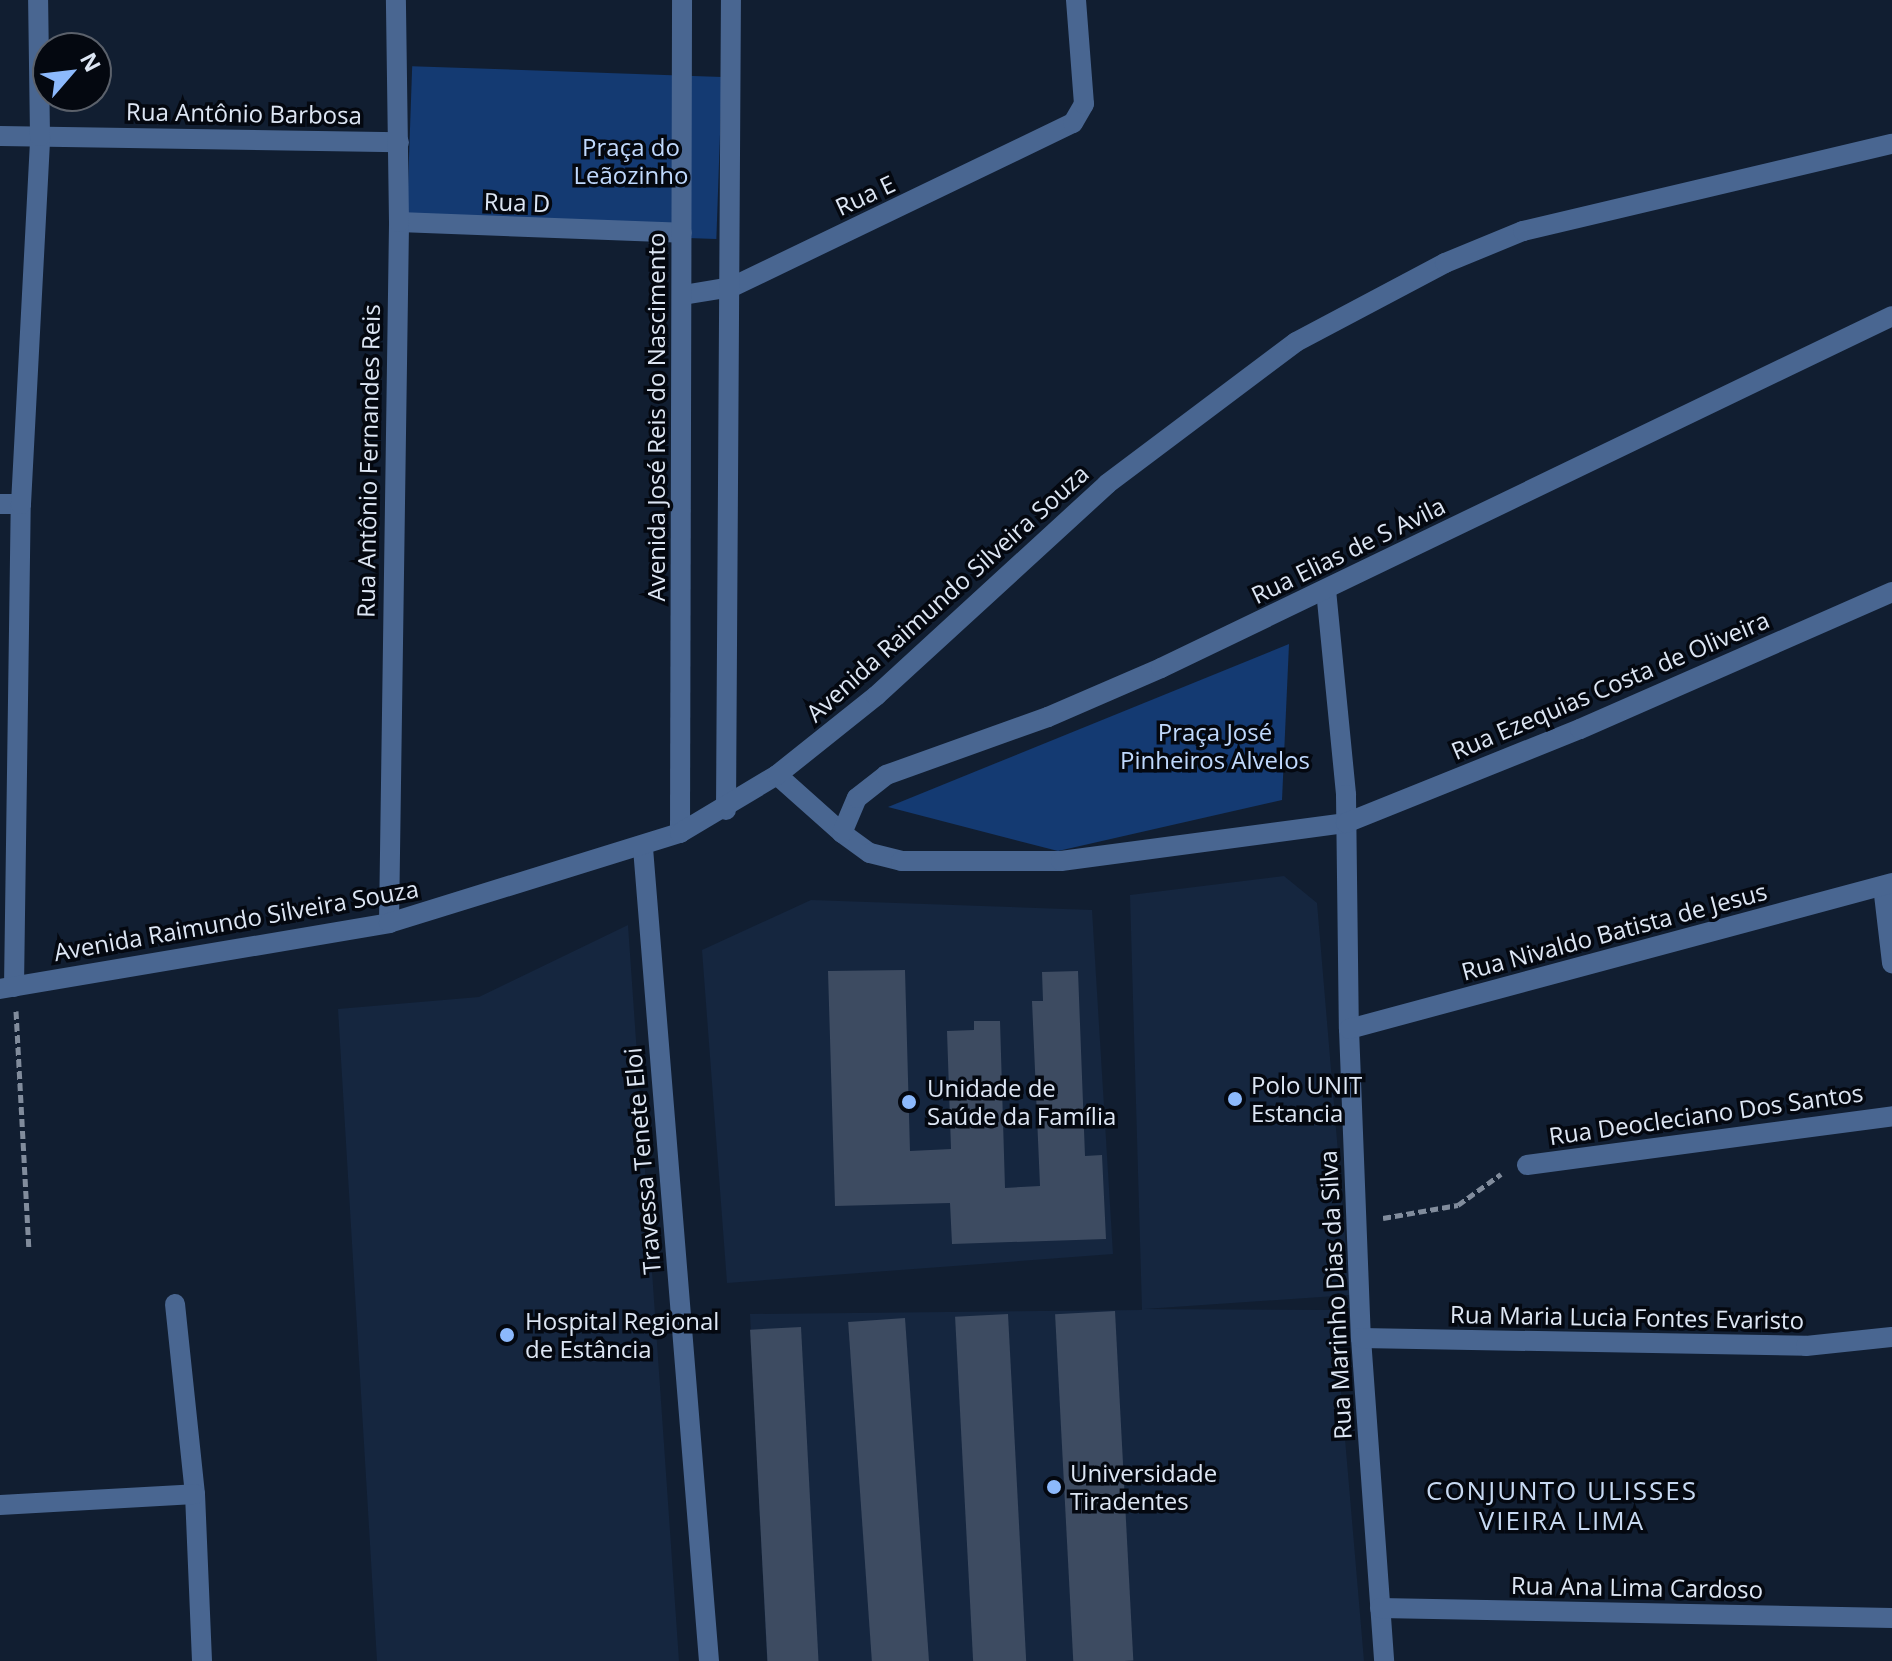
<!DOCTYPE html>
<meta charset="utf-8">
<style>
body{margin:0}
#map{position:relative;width:1892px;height:1661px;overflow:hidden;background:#111e31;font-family:"Open Sans",sans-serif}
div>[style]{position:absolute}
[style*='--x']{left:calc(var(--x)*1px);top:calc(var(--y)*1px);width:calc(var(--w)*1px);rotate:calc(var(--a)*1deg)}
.built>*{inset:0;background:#15263f}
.green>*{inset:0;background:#143a72;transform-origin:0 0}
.building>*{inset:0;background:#3d4b61;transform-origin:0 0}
.path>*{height:5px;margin-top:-2.5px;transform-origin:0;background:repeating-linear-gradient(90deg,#818c9c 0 8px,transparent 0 12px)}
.minor>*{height:20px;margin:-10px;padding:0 10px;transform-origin:10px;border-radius:10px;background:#496691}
.tertiary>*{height:20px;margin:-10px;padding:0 10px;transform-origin:10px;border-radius:10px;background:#496691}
.dots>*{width:22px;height:22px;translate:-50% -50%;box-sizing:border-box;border:4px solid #040810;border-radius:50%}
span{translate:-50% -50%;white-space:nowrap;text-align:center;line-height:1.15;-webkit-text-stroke:7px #040810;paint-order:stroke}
.street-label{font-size:24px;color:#dde6f4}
.park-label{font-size:24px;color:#c0d9fd}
.poi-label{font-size:24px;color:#dde6f4}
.left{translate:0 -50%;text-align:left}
.neighbourhood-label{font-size:26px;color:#c7d9f2;letter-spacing:2px}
.north{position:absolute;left:32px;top:32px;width:80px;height:80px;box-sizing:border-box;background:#040810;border:2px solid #5b616b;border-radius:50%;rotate:62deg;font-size:22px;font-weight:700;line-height:32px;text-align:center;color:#dde6f4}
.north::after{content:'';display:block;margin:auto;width:28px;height:36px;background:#8cb9fc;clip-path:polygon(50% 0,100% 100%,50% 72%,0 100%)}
</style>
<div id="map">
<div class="built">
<i style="clip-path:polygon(1284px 876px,1317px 903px,1350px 1295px,1144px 1309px,1334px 1310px,1364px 1661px,767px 1661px,750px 1314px,1142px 1310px,1130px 895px)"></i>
<i style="clip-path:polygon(811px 900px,1092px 910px,1113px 1254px,727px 1283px,702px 950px)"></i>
<i style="clip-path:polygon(628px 925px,679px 1661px,377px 1661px,338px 1009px,479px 997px)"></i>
</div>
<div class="green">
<i style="left:722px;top:77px;width:162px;height:310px;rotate:92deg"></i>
<i style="clip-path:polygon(1289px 644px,1282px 800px,1058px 851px,888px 807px)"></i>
</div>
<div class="building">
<i style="clip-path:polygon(905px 970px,910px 1151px,951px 1149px,947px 1031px,974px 1030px,974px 1021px,1000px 1021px,1005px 1188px,1040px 1186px,1032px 1001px,1043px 1001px,1042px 972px,1078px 971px,1085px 1156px,1102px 1155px,1106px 1239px,952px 1244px,950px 1203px,835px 1206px,828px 971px)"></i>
<i style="left:1115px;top:1311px;width:350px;height:60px;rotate:87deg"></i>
<i style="left:1008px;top:1314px;width:348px;height:53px;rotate:87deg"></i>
<i style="left:905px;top:1318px;width:344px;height:57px;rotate:86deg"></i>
<i style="left:801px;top:1327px;width:335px;height:51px;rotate:87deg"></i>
</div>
<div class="path">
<i style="--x:16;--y:1011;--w:238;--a:86.9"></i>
<i style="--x:1383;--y:1218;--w:76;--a:-9.8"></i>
<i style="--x:1458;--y:1205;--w:53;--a:-35.8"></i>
</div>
<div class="minor">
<i style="--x:0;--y:136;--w:399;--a:0.9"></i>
<i style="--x:399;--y:222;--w:283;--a:2.2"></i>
<i style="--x:683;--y:295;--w:50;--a:-9.3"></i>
<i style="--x:732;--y:287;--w:378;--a:-25.7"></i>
<i style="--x:1073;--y:123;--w:22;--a:-60"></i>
<i style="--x:1084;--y:104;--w:104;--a:-94.4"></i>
<i style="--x:0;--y:504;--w:21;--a:0"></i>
<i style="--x:1326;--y:590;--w:206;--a:84.4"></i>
<i style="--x:1346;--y:795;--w:234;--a:89.3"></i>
<i style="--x:1349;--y:1029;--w:309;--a:87.8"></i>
<i style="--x:1361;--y:1338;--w:324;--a:85.9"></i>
<i style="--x:777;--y:775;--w:87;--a:41.7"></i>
<i style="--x:842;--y:833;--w:34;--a:36"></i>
<i style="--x:870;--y:853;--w:32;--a:14"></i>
<i style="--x:901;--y:861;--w:160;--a:0"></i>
<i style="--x:1061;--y:861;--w:288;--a:-7.6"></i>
<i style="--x:1346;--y:823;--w:252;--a:-21.9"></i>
<i style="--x:1580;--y:729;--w:341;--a:-23.7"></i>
<i style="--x:726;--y:810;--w:810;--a:-89.65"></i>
<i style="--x:680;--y:833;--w:833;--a:-89.86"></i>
<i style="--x:842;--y:833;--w:38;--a:-67"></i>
<i style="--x:857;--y:798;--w:37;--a:-38"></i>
<i style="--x:886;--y:775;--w:172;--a:-19.7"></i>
<i style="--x:1048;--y:717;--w:123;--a:-23.4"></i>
<i style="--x:1161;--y:668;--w:811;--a:-25.71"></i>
<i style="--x:643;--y:848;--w:816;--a:85.36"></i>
<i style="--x:1883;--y:886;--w:78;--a:83.3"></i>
<i style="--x:389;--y:923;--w:701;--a:-89.18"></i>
<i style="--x:399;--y:222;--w:222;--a:-90.8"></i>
<i style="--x:14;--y:987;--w:483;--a:-89.2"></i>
<i style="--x:21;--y:504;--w:368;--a:-87"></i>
<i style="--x:40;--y:136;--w:136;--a:-90.8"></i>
<i style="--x:1349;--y:1029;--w:562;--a:-15.05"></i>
<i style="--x:1527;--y:1165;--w:368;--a:-7.6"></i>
<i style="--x:175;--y:1304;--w:191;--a:84"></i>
<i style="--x:195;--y:1494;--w:167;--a:87.6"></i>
<i style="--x:1361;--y:1338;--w:445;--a:1"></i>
<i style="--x:1806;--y:1346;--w:86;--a:-6"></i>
<i style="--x:0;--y:1505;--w:195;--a:-3.2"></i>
<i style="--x:1380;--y:1608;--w:512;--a:1.12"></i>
</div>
<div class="tertiary">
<i style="--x:0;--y:989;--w:395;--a:-9.6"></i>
<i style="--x:389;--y:923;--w:305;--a:-17.2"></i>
<i style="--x:680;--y:833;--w:113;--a:-30.9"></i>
<i style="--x:777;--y:775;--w:127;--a:-38.6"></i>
<i style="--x:876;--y:696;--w:314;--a:-42.5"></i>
<i style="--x:1107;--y:484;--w:236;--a:-36.9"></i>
<i style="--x:1296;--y:342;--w:169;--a:-27.9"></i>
<i style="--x:1445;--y:263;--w:84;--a:-22.3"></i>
<i style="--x:1523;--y:231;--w:379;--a:-13.3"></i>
</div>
<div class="dots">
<i style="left:1235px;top:1099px;background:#8cb9fc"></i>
<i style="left:909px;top:1102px;background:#8cb9fc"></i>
<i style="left:507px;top:1335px;background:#8cb9fc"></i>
<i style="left:1054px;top:1487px;background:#8cb9fc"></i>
</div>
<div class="street-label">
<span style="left:244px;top:113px;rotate:1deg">Rua Antônio Barbosa</span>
<span style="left:865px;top:195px;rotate:-25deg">Rua E</span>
<span style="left:517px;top:202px;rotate:2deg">Rua D</span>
<span style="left:656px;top:417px;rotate:-90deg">Avenida José Reis do Nascimento</span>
<span style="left:368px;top:461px;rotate:-89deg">Rua Antônio Fernandes Reis</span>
<span style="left:1348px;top:550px;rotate:-26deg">Rua Elias de S Avila</span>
<span style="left:947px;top:593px;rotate:-42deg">Avenida Raimundo Silveira Souza</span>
<span style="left:1610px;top:685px;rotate:-23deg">Rua Ezequias Costa de Oliveira</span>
<span style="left:236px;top:920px;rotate:-10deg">Avenida Raimundo Silveira Souza</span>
<span style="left:1614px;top:931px;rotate:-15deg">Rua Nivaldo Batista de Jesus</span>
<span style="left:1706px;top:1114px;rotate:-8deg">Rua Deocleciano Dos Santos</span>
<span style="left:642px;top:1161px;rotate:-95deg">Travessa Tenete Eloi</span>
<span style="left:1335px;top:1295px;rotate:-93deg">Rua Marinho Dias da Silva</span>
<span style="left:1627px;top:1317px;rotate:1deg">Rua Maria Lucia Fontes Evaristo</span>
<span style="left:1637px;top:1587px;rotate:1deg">Rua Ana Lima Cardoso</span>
</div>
<div class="park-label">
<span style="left:631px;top:161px">Praça do<br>Leãozinho</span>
<span style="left:1215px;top:746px">Praça José<br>Pinheiros Alvelos</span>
</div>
<div class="poi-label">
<span class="left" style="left:1251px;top:1099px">Polo UNIT<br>Estancia</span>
<span class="left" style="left:927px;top:1102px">Unidade de<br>Saúde da Família</span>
<span class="left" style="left:525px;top:1335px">Hospital Regional<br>de Estância</span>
<span class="left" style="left:1070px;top:1487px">Universidade<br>Tiradentes</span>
</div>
<div class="neighbourhood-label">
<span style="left:1562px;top:1506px">CONJUNTO ULISSES<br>VIEIRA LIMA</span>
</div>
<div class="north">N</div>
</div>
